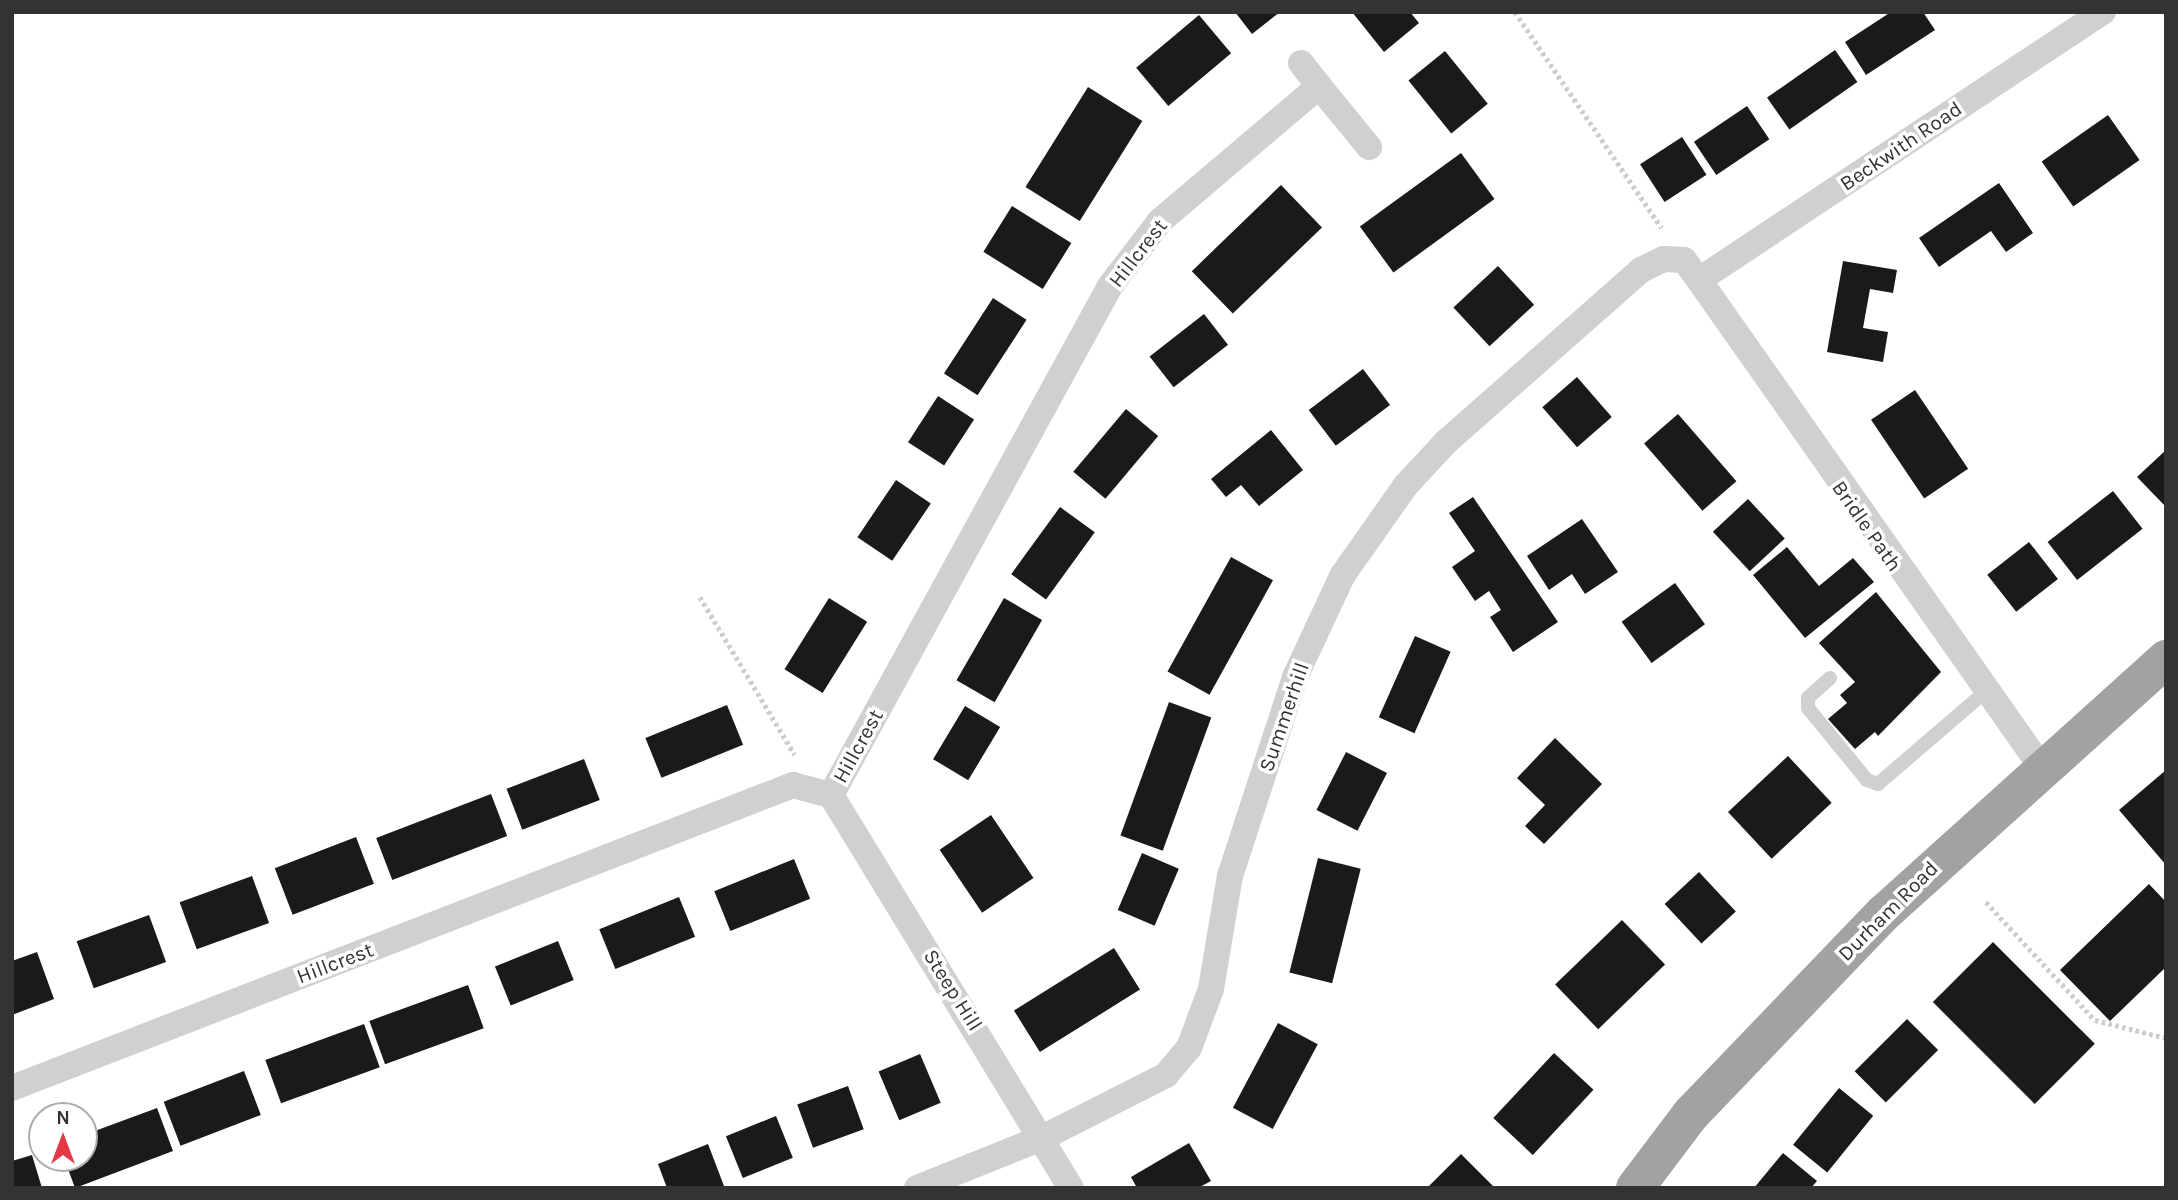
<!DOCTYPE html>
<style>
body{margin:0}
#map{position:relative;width:2178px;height:1200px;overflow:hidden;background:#fff;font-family:Karla,sans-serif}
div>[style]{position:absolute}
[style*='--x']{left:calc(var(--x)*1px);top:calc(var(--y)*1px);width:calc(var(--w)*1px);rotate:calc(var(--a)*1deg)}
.building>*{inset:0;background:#1a1a1a;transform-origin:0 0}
.path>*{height:4.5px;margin-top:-2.25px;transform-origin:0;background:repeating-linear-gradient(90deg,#cdcdcd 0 3.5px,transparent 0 7px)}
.service>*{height:14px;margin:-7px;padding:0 7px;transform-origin:7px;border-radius:7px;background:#d0d0d0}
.minor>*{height:26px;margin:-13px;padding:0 13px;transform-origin:13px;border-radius:13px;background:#d0d0d0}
.trunk>*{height:38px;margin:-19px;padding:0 19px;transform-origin:19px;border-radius:19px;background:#a2a2a2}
span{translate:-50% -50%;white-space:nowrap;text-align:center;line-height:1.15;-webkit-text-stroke:7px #fff;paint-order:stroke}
.street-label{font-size:21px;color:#333}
.frame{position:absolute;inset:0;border:14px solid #333;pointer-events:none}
.north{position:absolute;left:28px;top:1102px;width:70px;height:70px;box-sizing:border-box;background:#fff;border:2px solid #adadad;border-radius:50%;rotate:0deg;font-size:19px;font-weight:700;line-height:28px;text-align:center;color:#333}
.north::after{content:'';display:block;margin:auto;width:24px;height:32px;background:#e63946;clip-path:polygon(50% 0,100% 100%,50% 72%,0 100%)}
</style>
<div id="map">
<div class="building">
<i style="clip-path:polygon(1235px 12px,1280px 12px,1252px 34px)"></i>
<i style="clip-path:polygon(1352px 12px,1410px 12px,1419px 23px,1384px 52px)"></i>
<i style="clip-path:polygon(1891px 12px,1923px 12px,1935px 30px,1866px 75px,1845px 42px)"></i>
<i style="left:1199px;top:15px;width:50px;height:82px;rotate:50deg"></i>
<i style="left:1835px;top:50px;width:39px;height:83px;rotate:55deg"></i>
<i style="left:1445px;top:51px;width:68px;height:47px;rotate:51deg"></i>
<i style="left:1088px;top:87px;width:64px;height:118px;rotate:32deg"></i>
<i style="left:1747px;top:106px;width:40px;height:64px;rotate:56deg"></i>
<i style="left:2108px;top:115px;width:55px;height:81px;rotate:55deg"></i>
<i style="left:1682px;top:137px;width:45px;height:50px;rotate:57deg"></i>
<i style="left:1461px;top:153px;width:57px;height:125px;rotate:54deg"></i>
<i style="clip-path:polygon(1999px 183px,2033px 233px,2006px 252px,1991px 231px,1939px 267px,1919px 238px)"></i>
<i style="left:1281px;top:185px;width:59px;height:124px;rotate:46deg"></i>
<i style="left:1012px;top:206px;width:70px;height:54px;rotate:32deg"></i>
<i style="clip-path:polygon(1843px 261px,1897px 270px,1893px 293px,1870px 289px,1863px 328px,1888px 332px,1883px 362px,1827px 352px)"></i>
<i style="left:1498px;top:266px;width:53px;height:61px;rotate:47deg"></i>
<i style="left:993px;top:298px;width:40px;height:90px;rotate:33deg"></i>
<i style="left:1204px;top:314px;width:39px;height:69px;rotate:52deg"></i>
<i style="left:1363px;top:369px;width:45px;height:68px;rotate:53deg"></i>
<i style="left:1577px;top:377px;width:53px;height:46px;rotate:49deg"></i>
<i style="left:1915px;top:390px;width:95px;height:53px;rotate:56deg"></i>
<i style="left:938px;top:396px;width:43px;height:55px;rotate:33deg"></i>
<i style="left:1126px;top:409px;width:42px;height:82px;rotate:40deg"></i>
<i style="left:1678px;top:414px;width:89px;height:45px;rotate:49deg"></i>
<i style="clip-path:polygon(1271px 430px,1303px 470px,1259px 506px,1241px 485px,1226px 497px,1211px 479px)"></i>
<i style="clip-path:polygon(2166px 450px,2166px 507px,2137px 477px)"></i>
<i style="left:896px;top:480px;width:42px;height:69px;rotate:34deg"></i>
<i style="left:2113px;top:491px;width:48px;height:83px;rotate:52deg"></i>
<i style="clip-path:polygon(1473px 497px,1558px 622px,1513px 652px,1490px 617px,1501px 610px,1489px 591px,1475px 601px,1452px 567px,1475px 551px,1449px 513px)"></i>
<i style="left:1748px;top:499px;width:54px;height:48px;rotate:47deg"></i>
<i style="left:1060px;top:507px;width:43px;height:83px;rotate:36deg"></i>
<i style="clip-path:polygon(1582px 519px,1618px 572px,1585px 594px,1572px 574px,1549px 590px,1527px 556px)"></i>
<i style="left:2029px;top:542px;width:47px;height:53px;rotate:52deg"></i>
<i style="clip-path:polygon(1787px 547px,1819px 586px,1853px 558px,1874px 582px,1805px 638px,1753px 575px)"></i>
<i style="left:1231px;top:557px;width:48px;height:131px;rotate:29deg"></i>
<i style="left:1675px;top:583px;width:51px;height:66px;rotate:54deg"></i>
<i style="clip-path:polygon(1876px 592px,1941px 672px,1878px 736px,1875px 732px,1855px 749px,1828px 719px,1847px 703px,1840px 695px,1855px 682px,1819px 643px)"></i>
<i style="left:829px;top:598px;width:45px;height:84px;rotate:32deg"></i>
<i style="left:1004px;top:598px;width:44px;height:95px;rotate:30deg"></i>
<i style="left:1415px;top:636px;width:39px;height:89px;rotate:24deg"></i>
<i style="left:1169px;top:702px;width:45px;height:142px;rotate:20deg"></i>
<i style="left:727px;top:705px;width:43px;height:88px;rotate:68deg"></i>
<i style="left:965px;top:706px;width:41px;height:62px;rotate:31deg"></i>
<i style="clip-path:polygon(1555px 738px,1602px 784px,1544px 844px,1525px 826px,1545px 805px,1517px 778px)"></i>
<i style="left:1346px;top:752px;width:46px;height:65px;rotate:27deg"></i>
<i style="left:1788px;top:756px;width:64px;height:82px;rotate:47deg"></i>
<i style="left:584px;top:759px;width:44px;height:83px;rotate:69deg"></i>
<i style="clip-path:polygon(2166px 770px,2166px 865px,2119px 810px)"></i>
<i style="left:491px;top:794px;width:45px;height:123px;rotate:69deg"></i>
<i style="left:991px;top:815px;width:76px;height:62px;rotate:56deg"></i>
<i style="left:356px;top:837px;width:50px;height:87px;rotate:69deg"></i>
<i style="left:1142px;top:853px;width:40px;height:62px;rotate:23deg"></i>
<i style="left:1318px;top:858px;width:44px;height:118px;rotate:14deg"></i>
<i style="left:794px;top:859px;width:43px;height:86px;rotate:68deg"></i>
<i style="left:1699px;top:872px;width:54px;height:47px;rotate:47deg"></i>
<i style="left:252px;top:876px;width:50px;height:77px;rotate:70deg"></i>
<i style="clip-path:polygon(2149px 884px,2166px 902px,2166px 967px,2110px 1021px,2060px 970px)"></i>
<i style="left:679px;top:897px;width:43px;height:86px;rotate:68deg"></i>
<i style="left:149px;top:915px;width:50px;height:77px;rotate:70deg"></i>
<i style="left:1622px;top:920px;width:62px;height:93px;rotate:46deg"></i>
<i style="left:558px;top:941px;width:42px;height:68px;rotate:68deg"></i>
<i style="left:1993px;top:942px;width:144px;height:85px;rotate:45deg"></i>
<i style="left:1114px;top:948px;width:49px;height:118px;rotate:58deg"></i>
<i style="clip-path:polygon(37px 952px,54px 999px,12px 1015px,12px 961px)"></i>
<i style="left:468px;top:985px;width:46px;height:105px;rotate:70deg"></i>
<i style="left:1907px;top:1019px;width:44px;height:74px;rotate:45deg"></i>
<i style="left:1278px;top:1023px;width:45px;height:96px;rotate:28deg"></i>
<i style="left:364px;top:1024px;width:46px;height:105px;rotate:70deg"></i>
<i style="left:1554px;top:1053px;width:54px;height:89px;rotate:43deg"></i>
<i style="left:920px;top:1054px;width:53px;height:45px;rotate:67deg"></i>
<i style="left:244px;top:1071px;width:47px;height:86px;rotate:69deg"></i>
<i style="left:848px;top:1086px;width:46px;height:54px;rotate:70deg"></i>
<i style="left:1839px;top:1088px;width:44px;height:73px;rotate:39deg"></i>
<i style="clip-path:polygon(157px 1108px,173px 1151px,75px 1188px,64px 1158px,84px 1158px,84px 1135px)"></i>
<i style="left:776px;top:1116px;width:45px;height:54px;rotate:68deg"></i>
<i style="clip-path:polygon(1189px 1143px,1211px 1181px,1198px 1188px,1137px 1188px,1131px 1177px)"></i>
<i style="clip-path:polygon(708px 1144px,724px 1186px,667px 1188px,658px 1164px)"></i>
<i style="clip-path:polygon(1783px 1153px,1817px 1181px,1811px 1188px,1754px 1188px)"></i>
<i style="clip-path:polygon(1461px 1154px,1495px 1188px,1427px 1188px)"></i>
<i style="clip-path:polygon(32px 1155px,42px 1188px,12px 1188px,12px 1161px)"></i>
</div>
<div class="path">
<i style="--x:1515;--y:12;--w:261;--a:55.8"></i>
<i style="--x:700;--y:597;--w:184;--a:59"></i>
<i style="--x:1986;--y:902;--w:161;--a:47.3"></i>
<i style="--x:2095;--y:1020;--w:73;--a:14.2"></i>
</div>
<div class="service">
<i style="--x:1830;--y:678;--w:30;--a:138"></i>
<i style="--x:1808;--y:698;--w:10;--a:90"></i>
<i style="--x:1808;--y:708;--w:93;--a:50.7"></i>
<i style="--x:1867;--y:780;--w:12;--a:20"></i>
<i style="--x:1878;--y:784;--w:143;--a:-40.7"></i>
</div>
<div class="minor">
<i style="--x:1301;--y:63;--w:29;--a:52"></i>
<i style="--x:1699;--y:280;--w:485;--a:-33.6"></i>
<i style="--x:831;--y:795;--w:460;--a:58.6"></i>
<i style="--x:12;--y:1088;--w:838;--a:-21.2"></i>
<i style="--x:793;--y:785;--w:39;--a:15"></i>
<i style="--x:831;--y:795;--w:580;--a:-61.27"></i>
<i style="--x:1110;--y:286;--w:82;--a:-52.4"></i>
<i style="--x:1160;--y:221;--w:209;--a:-40.3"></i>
<i style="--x:1319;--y:86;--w:79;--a:50.7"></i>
<i style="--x:917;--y:1188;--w:137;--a:-21.9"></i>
<i style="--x:1044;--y:1137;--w:137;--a:-26.9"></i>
<i style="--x:1166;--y:1075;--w:35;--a:-50"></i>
<i style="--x:1189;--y:1048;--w:63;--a:-69.6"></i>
<i style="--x:1211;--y:989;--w:115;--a:-80.5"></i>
<i style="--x:1230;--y:876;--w:209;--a:-71.9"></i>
<i style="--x:1295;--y:677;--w:111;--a:-65"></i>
<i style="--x:1342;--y:576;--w:111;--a:-54.9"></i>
<i style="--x:1406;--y:485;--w:59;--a:-47.1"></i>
<i style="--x:1446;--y:442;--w:260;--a:-41.4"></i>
<i style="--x:1641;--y:270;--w:25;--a:-26"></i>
<i style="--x:1664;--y:259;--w:20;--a:3"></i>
<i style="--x:1684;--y:260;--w:25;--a:53"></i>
<i style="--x:1699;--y:280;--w:596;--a:54.9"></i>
</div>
<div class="trunk">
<i style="--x:1635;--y:1188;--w:93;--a:-52.9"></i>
<i style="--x:1691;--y:1114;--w:279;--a:-46.2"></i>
<i style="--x:1884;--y:913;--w:380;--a:-42"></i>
</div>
<div class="street-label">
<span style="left:1901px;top:146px;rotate:-34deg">Beckwith Road</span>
<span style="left:1138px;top:253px;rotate:-52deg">Hillcrest</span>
<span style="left:1867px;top:526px;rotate:55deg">Bridle Path</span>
<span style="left:1284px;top:717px;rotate:-71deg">Summerhill</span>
<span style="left:858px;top:746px;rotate:-61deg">Hillcrest</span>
<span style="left:1888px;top:911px;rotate:-45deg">Durham Road</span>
<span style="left:335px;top:963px;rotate:-21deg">Hillcrest</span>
<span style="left:953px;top:990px;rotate:58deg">Steep Hill</span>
</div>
<div class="frame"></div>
<div class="north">N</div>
</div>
